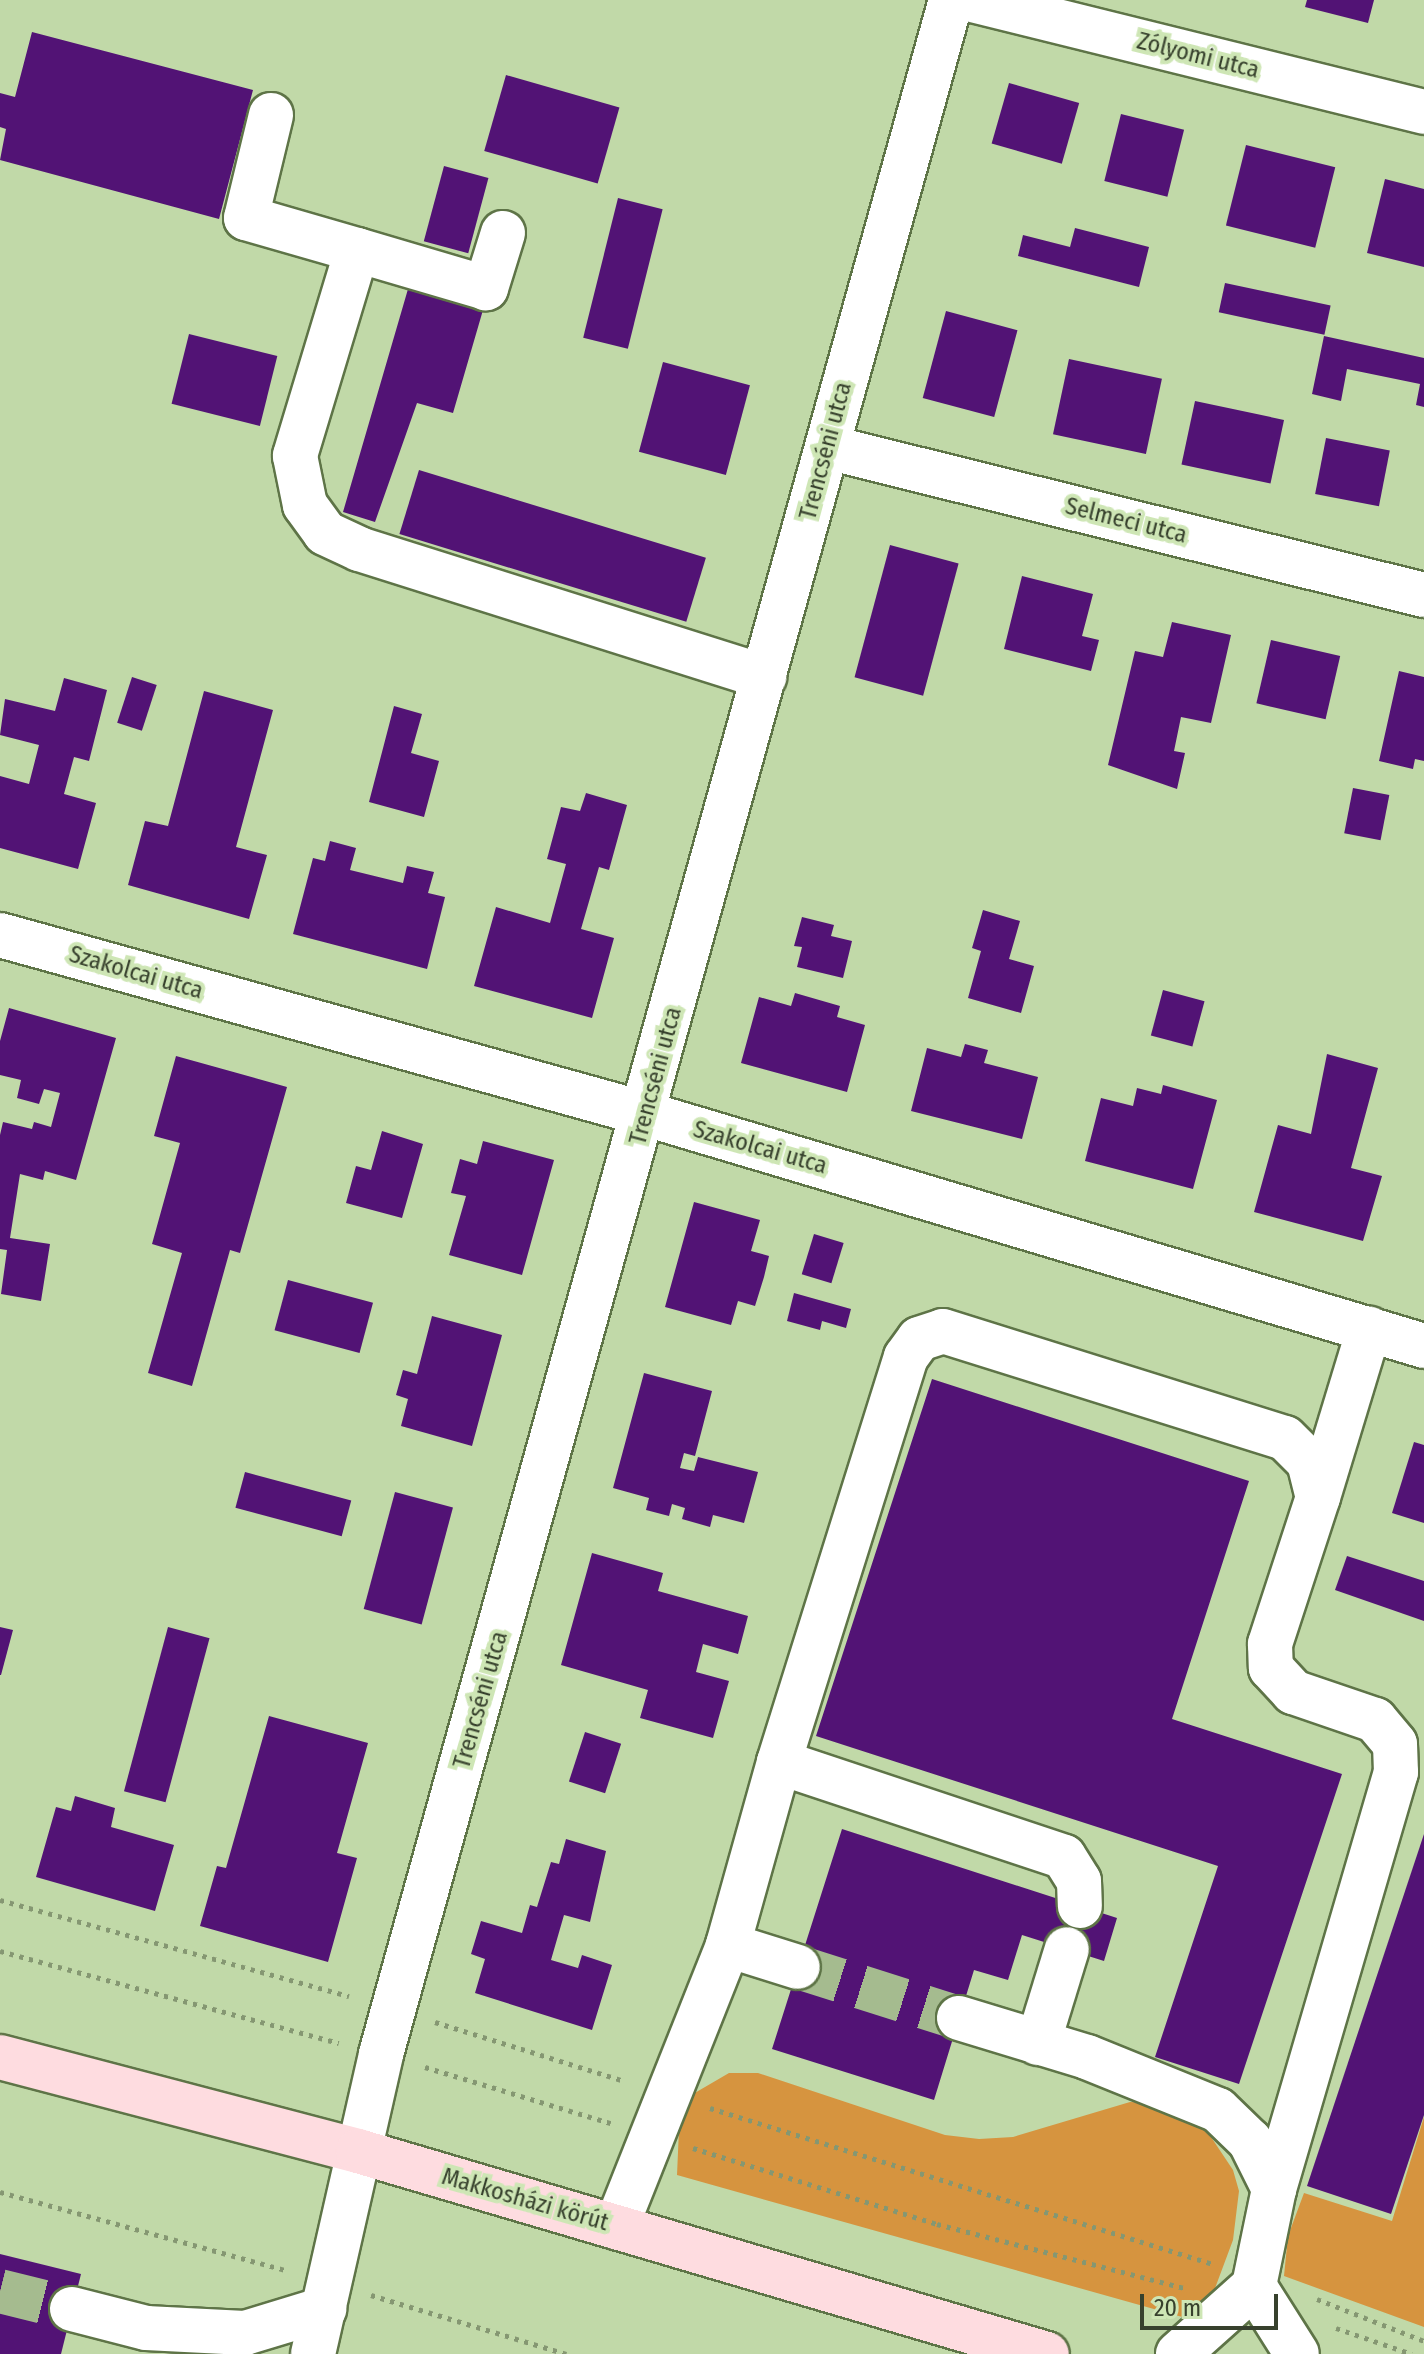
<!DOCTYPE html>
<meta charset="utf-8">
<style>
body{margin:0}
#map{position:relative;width:1424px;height:2354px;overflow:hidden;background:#c1d9a8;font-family:"Fira Sans Condensed",sans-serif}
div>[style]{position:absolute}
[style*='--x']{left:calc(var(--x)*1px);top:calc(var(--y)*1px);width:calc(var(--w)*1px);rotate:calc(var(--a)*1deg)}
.green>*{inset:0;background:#d6943f}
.building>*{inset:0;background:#521375;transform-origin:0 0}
.minor-tunnel>*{height:44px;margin-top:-22px;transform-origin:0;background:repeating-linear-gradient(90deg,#a5bb8f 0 44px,transparent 0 66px)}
.path>*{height:5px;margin-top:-2.5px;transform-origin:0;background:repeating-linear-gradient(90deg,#859772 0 4px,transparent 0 10px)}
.roads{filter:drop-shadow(2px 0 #5e7447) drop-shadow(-2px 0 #5e7447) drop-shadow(0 2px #5e7447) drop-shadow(0 -2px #5e7447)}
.minor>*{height:44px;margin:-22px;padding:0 22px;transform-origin:22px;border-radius:22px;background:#fff}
.major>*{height:44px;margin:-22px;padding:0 22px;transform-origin:22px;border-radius:22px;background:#fedce0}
span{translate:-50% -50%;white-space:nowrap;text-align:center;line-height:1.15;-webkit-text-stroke:8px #cee6b5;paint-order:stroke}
.street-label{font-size:24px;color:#37412d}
.scale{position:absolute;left:1140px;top:2294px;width:138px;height:36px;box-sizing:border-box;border:4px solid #37412d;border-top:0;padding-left:10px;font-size:24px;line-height:28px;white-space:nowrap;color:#37412d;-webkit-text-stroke:6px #cee6b5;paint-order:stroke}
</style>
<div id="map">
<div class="green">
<i style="clip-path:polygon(729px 2073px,758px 2073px,945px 2135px,979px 2139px,1013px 2137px,1130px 2102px,1155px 2103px,1205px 2128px,1233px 2170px,1239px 2191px,1233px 2240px,1211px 2299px,1193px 2320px,677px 2175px,679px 2129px,693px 2094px)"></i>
<i style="clip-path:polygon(1424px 2117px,1424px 2327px,1284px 2276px,1288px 2236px,1304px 2193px,1392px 2221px)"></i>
</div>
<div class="building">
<i style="clip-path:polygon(1307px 0,1374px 0,1368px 23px,1305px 7px)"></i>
<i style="clip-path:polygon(32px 32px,253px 90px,219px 219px,0 160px,6px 129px,0 127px,0 93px,15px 97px)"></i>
<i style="left:506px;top:75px;width:118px;height:79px;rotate:16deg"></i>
<i style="left:1009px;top:83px;width:73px;height:63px;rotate:16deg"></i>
<i style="left:1121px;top:114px;width:65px;height:69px;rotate:14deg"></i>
<i style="left:1246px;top:145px;width:92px;height:83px;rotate:14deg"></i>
<i style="left:444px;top:166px;width:46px;height:78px;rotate:15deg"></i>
<i style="clip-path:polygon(1385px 179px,1424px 189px,1424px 267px,1367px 253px)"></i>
<i style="left:618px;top:198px;width:46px;height:144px;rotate:14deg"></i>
<i style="clip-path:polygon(1075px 228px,1149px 247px,1139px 287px,1018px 256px,1023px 235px,1070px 247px)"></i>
<i style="left:1225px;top:283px;width:108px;height:30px;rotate:12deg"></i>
<i style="clip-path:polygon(408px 289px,483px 310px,453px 413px,417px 403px,375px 522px,343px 512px)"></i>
<i style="left:946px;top:311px;width:74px;height:90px;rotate:15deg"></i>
<i style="left:189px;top:334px;width:91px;height:72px;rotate:14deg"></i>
<i style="clip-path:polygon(1324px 336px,1424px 358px,1424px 407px,1416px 405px,1420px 384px,1347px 369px,1341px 401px,1312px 394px)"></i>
<i style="left:1069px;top:359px;width:95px;height:77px;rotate:12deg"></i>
<i style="left:663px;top:362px;width:90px;height:93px;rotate:15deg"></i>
<i style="left:1195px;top:401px;width:91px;height:65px;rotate:12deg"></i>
<i style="left:1326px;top:438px;width:65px;height:57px;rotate:11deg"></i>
<i style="left:419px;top:470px;width:300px;height:67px;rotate:17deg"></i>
<i style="left:890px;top:545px;width:71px;height:137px;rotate:15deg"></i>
<i style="clip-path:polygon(1022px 576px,1093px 594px,1082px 636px,1099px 640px,1091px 671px,1004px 649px)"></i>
<i style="clip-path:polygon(1172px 622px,1231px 635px,1211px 723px,1181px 717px,1174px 751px,1185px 753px,1177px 789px,1108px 765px,1135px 651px,1163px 657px)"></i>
<i style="left:1271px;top:640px;width:71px;height:65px;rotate:13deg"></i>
<i style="clip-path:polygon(1399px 671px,1424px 677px,1424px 761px,1415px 759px,1413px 769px,1379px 761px)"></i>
<i style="left:132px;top:677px;width:26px;height:48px;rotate:18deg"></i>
<i style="clip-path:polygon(64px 678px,107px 690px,89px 761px,74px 757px,64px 794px,96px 803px,78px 869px,0 848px,0 776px,29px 784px,39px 745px,0 735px,5px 699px,55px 711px)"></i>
<i style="clip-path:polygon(204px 691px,273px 710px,236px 847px,267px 855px,249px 919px,128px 885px,145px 821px,168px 826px)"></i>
<i style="clip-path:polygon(394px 706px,422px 714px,411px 753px,439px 761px,424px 817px,369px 802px)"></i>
<i style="left:1353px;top:788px;width:37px;height:46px;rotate:11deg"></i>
<i style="clip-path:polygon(586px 793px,627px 805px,609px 870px,599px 867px,581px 929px,614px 938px,592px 1018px,474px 986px,496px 907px,550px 923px,566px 864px,547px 859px,561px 807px,580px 811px)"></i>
<i style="clip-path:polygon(330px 841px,356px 848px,350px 870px,403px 883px,407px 866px,434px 872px,428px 893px,445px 897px,427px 969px,293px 934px,313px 858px,325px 861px)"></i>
<i style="clip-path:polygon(983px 910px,1020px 921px,1009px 959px,1034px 966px,1021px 1013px,968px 998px,981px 951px,972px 948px)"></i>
<i style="clip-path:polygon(802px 917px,834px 925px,831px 936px,852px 941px,843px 978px,797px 967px,802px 947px,794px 946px)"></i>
<i style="left:1163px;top:990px;width:43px;height:47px;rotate:15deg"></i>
<i style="clip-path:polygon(795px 993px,840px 1006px,837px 1017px,865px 1025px,847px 1092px,741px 1063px,759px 997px,791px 1006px)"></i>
<i style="clip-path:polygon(9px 1008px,116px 1038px,76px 1180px,45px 1171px,43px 1180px,20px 1174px,10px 1238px,50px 1244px,41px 1301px,1px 1294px,7px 1250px,0 1249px,0 1135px,3px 1122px,32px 1129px,34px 1122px,51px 1127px,60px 1093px,44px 1089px,39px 1104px,17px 1098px,21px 1080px,0 1075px,0 1041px)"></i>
<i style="clip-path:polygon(965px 1044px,988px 1050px,984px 1063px,1038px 1077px,1022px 1139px,911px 1111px,927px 1048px,961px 1057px)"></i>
<i style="clip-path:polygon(1327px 1054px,1378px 1068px,1351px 1168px,1382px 1176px,1363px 1241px,1254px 1212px,1278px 1125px,1311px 1134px)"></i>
<i style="clip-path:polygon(176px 1056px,287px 1087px,240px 1253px,230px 1250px,192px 1386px,148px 1373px,182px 1253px,152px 1244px,180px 1143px,154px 1136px)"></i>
<i style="clip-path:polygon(1163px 1085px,1217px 1100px,1193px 1189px,1085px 1161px,1101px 1098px,1133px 1106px,1137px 1088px,1161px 1094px)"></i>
<i style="clip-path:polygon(382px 1131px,423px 1144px,402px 1218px,346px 1203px,356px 1166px,371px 1170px)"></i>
<i style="clip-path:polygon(483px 1141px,554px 1160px,522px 1275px,449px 1255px,466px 1196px,451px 1193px,460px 1159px,477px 1164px)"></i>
<i style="clip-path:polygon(694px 1202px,760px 1220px,751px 1251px,769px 1256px,764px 1277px,755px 1306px,738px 1301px,731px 1325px,665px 1307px)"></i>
<i style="left:814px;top:1234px;width:31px;height:42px;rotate:17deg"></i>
<i style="left:288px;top:1280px;width:88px;height:52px;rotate:15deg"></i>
<i style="clip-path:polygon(794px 1293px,851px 1309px,846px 1328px,822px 1321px,820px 1330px,787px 1321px)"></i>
<i style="clip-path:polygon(432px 1316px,502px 1335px,472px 1446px,401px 1426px,408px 1399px,396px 1395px,403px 1370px,417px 1374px)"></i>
<i style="clip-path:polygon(644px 1373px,712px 1391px,695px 1456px,684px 1453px,680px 1468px,694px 1471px,698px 1457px,758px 1472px,744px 1523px,713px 1515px,710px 1527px,682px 1519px,685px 1508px,672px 1504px,669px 1516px,646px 1510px,649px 1498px,613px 1488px)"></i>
<i style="clip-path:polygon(932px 1379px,1249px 1481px,1172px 1719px,1342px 1774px,1239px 2084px,1155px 2057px,1218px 1866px,816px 1736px)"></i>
<i style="clip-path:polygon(1414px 1442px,1424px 1445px,1424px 1523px,1392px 1513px)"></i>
<i style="left:245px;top:1472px;width:110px;height:37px;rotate:15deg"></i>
<i style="left:395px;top:1492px;width:60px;height:121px;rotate:15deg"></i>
<i style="clip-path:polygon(592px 1553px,663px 1573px,658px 1591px,748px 1616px,738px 1654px,703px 1644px,696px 1672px,729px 1681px,713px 1738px,640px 1718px,648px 1690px,561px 1665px)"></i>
<i style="clip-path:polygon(1347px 1556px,1424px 1581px,1424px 1621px,1335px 1590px)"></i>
<i style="clip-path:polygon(0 1627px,13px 1630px,1px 1675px,0 1675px)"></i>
<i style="left:168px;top:1627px;width:43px;height:170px;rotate:15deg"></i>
<i style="clip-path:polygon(269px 1716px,368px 1743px,337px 1853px,357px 1858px,328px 1962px,200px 1926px,217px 1866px,226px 1868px)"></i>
<i style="left:585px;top:1732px;width:38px;height:52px;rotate:18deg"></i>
<i style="clip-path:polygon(75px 1796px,115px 1808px,111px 1827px,174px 1845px,155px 1911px,36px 1877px,56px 1807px,71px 1811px)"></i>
<i style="clip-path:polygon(842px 1829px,1117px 1918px,1104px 1961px,1022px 1935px,1008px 1980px,974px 1970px,934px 2100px,772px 2049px)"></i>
<i style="clip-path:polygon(1424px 1834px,1424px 2115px,1391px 2214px,1307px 2186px)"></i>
<i style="clip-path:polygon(566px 1839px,606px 1851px,590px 1922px,564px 1915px,551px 1960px,578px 1968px,582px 1955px,612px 1965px,592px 2030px,475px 1993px,485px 1959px,471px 1954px,481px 1921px,522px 1933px,530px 1905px,537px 1907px,551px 1862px,559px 1864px)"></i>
<i style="clip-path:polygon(0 2254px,81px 2274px,61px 2354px,0 2354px)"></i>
</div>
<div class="minor-tunnel">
<i style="--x:798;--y:1967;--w:169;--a:17.6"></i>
<i style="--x:0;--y:2291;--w:74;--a:14"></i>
</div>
<div class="path">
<i style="--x:0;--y:1900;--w:362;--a:15.4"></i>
<i style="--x:0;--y:1951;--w:351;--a:15.2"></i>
<i style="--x:435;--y:2022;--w:198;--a:17.3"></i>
<i style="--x:425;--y:2067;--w:194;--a:16.8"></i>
<i style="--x:710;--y:2108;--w:527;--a:17.23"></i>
<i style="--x:693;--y:2148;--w:256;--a:17.3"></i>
<i style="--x:937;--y:2224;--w:255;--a:14.5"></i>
<i style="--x:0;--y:2192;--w:299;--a:15.3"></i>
<i style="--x:371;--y:2295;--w:204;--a:16.8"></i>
<i style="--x:1317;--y:2299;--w:115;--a:21.4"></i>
<i style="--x:1336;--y:2328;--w:80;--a:18.9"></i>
</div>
<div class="roads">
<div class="minor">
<i style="--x:972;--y:0;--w:466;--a:13.9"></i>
<i style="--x:271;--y:115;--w:106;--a:103.6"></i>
<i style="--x:246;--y:218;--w:116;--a:16.1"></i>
<i style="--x:503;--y:233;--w:58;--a:107.2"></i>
<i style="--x:486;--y:288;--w:134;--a:-163.6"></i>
<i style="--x:357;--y:250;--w:215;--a:106.8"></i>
<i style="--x:295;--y:456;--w:50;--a:78.5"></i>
<i style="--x:305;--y:505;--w:34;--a:54"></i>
<i style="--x:325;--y:533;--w:38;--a:25"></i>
<i style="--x:359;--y:549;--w:425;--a:17.5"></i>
<i style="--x:827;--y:447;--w:615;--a:13.92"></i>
<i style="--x:0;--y:935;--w:670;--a:15.49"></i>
<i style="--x:646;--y:1114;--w:812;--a:16.6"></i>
<i style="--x:1318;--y:1497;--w:176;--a:-73.1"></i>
<i style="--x:779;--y:1762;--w:300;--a:18.4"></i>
<i style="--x:1064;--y:1857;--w:28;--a:58"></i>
<i style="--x:1079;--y:1881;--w:25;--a:88"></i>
<i style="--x:728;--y:1945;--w:190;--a:-74.4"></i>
<i style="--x:779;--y:1762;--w:424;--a:-72.6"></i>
<i style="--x:906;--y:1357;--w:22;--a:-54"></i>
<i style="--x:919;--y:1339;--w:25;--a:-18"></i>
<i style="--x:943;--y:1331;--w:358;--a:17.4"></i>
<i style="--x:1285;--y:1438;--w:34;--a:45"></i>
<i style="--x:1309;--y:1462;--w:36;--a:76"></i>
<i style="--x:1318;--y:1497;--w:155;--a:108.1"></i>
<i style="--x:1270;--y:1644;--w:24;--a:88"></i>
<i style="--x:1271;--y:1668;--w:33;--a:47"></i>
<i style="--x:1293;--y:1692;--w:87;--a:18.9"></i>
<i style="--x:1375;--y:1720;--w:31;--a:50"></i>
<i style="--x:1395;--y:1744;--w:28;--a:88"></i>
<i style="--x:1396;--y:1772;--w:434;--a:106.3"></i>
<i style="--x:1274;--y:2189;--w:99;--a:101.7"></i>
<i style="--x:1254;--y:2286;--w:102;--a:138.2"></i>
<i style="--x:959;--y:2018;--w:134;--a:16.9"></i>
<i style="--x:1087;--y:2057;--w:141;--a:22"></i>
<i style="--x:1218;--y:2110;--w:45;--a:44.1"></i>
<i style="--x:1250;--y:2141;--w:54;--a:63.4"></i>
<i style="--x:1038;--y:2043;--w:98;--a:-72.9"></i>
<i style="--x:616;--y:2227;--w:303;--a:-68.3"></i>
<i style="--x:728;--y:1945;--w:73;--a:17.4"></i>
<i style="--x:1254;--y:2286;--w:80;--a:57.7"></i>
<i style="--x:72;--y:2309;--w:76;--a:14.4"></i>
<i style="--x:146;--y:2328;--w:99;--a:2.9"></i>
<i style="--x:245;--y:2333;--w:83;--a:-16.9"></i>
<i style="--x:313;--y:2354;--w:308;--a:-77.2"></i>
<i style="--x:381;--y:2054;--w:2132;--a:-74.49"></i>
</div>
<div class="major">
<i style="--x:0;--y:2057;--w:370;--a:14.7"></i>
<i style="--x:358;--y:2151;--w:718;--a:16.42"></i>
</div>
</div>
<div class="street-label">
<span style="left:1198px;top:56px;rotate:14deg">Zólyomi utca</span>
<span style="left:826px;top:451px;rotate:-75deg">Trencséni utca</span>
<span style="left:1126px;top:521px;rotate:14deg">Selmeci utca</span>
<span style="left:136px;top:973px;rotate:16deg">Szakolcai utca</span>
<span style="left:656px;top:1076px;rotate:-75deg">Trencséni utca</span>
<span style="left:760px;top:1148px;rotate:16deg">Szakolcai utca</span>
<span style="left:481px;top:1700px;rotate:-74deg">Trencséni utca</span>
<span style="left:525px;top:2200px;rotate:16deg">Makkosházi körút</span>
</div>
<div class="scale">20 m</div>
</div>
